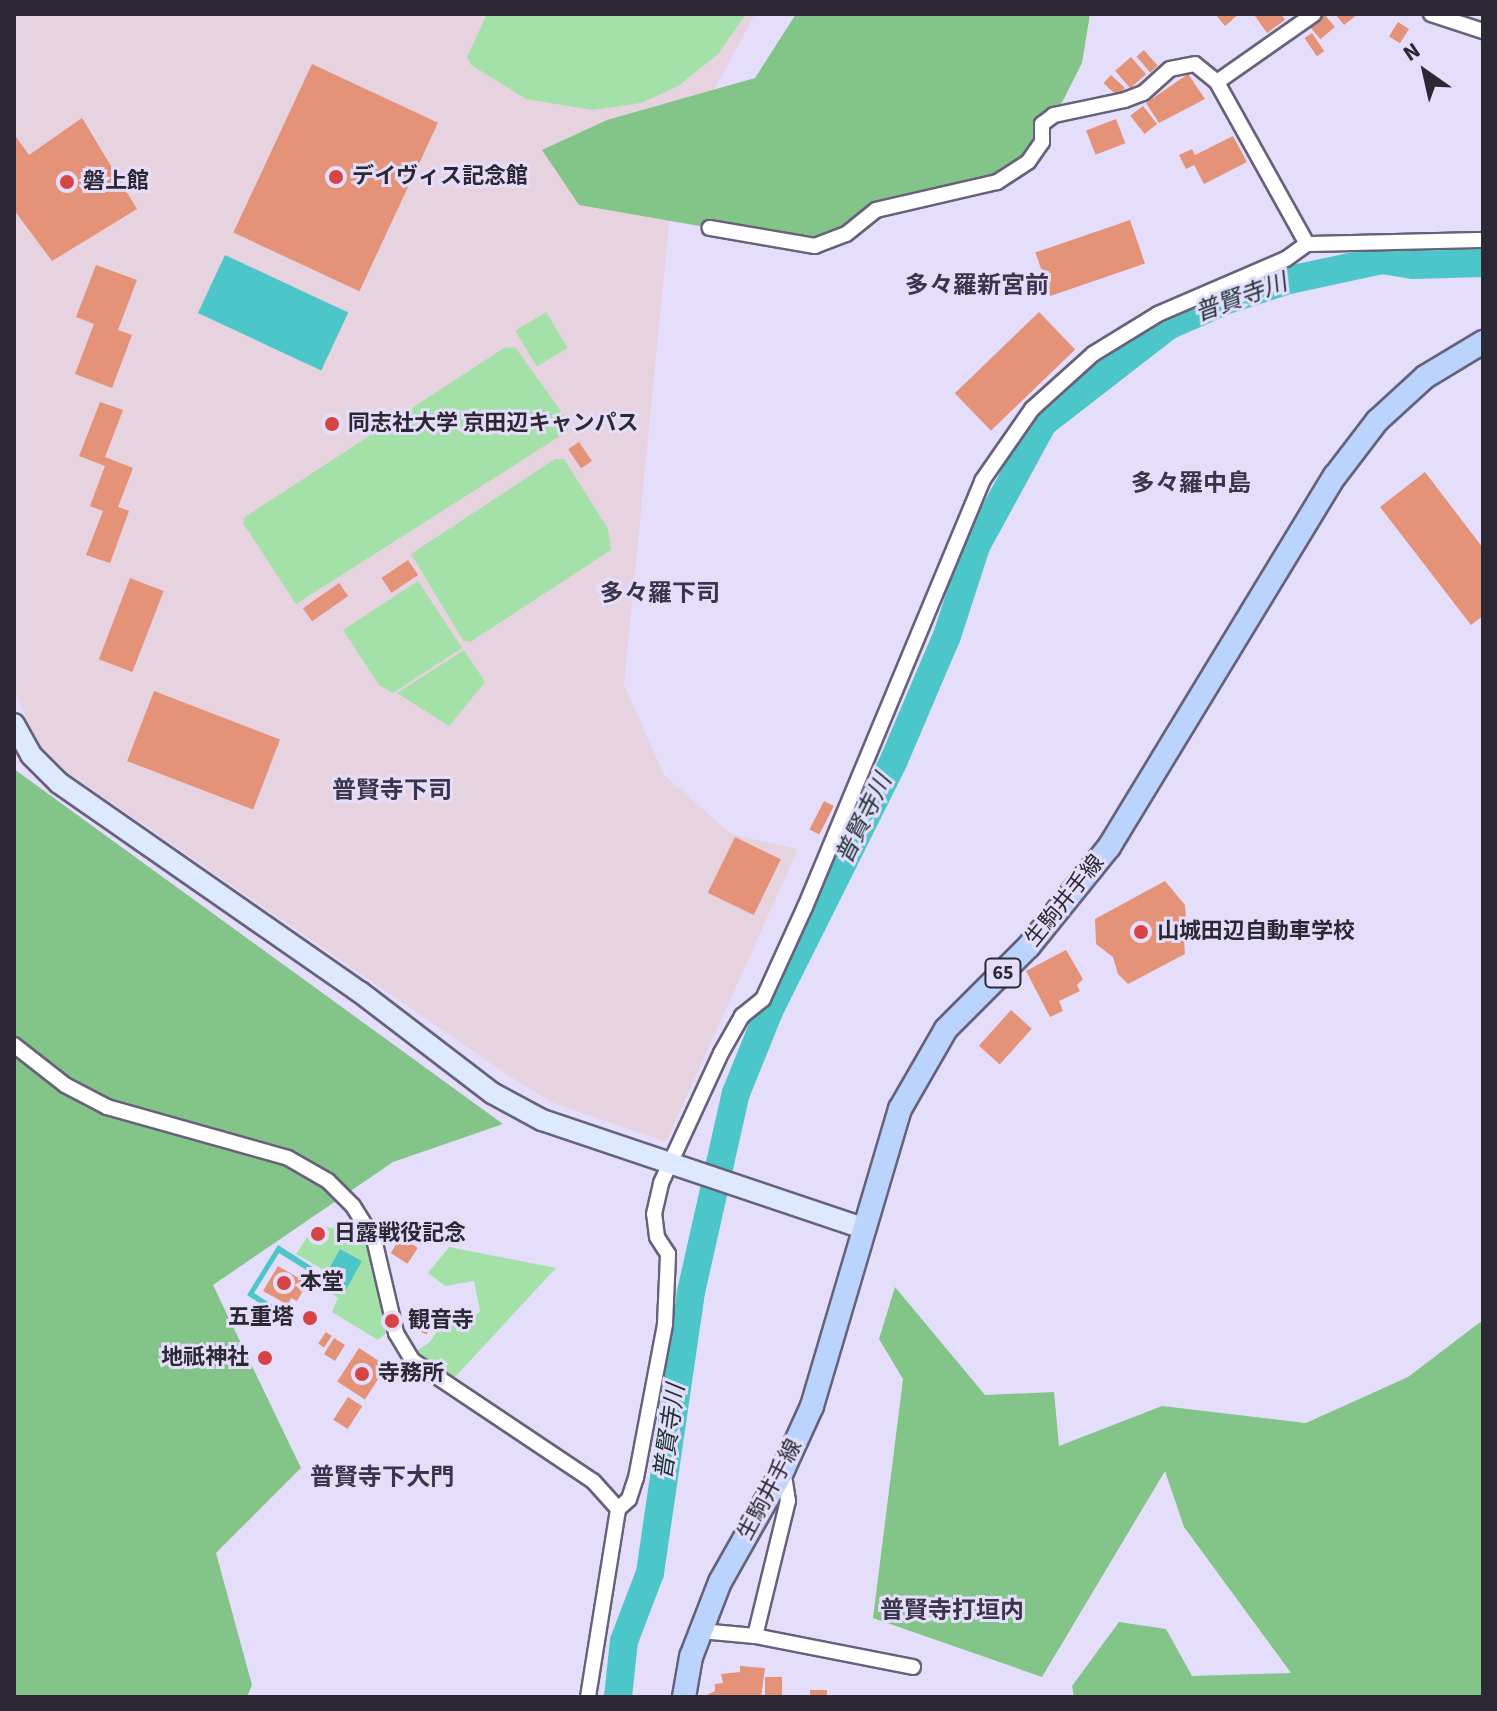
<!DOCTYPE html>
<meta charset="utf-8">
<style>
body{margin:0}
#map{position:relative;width:1497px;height:1711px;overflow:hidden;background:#e5defb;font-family:"Source Sans 3","Noto Sans JP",sans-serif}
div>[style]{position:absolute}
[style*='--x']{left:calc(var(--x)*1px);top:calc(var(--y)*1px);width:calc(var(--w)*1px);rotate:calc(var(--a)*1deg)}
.education>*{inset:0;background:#e7d2df}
.green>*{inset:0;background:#a4e1a9;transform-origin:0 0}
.forest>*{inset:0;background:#83c489}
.water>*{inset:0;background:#4cc6c8;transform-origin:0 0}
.river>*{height:28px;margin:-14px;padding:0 14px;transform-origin:14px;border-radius:14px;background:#4cc6c8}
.building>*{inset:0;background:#e49278;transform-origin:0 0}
.roads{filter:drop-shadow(2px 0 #67617a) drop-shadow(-2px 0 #67617a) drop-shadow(0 2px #67617a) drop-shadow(0 -2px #67617a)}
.street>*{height:14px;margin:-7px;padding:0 7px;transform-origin:7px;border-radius:7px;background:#fff}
.secondary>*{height:20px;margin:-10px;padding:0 10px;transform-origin:10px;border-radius:10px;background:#dce9ff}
.primary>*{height:22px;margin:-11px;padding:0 11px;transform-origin:11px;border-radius:11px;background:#bad4fe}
.dots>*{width:22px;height:22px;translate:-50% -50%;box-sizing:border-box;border:4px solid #e5defb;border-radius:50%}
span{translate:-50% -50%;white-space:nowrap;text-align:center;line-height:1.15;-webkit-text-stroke:6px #e5defb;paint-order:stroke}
.shield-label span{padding:2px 6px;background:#e5defb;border:2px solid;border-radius:6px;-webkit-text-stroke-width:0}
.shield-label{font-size:20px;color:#2b2833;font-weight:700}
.poi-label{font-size:22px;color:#2b2833;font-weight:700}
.left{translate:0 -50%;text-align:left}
.right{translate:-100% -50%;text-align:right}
.street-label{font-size:22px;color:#2b2833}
.neighbourhood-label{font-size:24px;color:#3b354b;font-weight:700}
.water-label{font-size:24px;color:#1c3232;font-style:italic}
.frame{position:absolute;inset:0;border:16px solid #2b2833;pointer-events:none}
.north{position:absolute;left:1385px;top:32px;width:80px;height:80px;-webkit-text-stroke:6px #e5defb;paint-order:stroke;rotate:326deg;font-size:22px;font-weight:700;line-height:32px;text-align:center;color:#2b2833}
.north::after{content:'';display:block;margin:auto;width:28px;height:36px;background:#2b2833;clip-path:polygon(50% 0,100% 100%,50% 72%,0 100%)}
</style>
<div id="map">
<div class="education">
<i style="clip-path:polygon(14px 14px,755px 14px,675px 162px,624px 685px,664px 775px,731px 834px,798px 849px,666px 1142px,551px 1102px,509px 1076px,70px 774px,38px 747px,14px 688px)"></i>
</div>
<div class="green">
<i style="clip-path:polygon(487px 14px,746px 14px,718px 54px,678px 86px,641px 103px,593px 110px,526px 99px,471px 65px,467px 57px)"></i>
<i style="left:546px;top:312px;width:42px;height:36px;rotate:59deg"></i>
<i style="clip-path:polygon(515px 347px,568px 421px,568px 431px,296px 604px,243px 523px,245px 517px,504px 348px)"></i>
<i style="clip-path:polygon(555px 459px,564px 459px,608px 529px,611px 550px,470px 642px,463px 640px,411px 554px)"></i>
<i style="clip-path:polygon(418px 581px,462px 648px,393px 693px,379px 685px,343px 630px)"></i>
<i style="clip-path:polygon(464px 650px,485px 682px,449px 726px,397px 693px)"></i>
<i style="clip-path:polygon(315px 1225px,361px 1233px,366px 1239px,388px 1331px,378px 1340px,332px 1312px,338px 1298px,315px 1284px,322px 1269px,296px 1254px)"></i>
<i style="clip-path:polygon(449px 1247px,556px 1268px,455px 1377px,412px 1354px,430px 1342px,443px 1321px,463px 1327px,480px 1311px,474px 1281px,445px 1286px,428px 1273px)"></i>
</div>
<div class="forest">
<i style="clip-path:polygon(796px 14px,1090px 14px,1082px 63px,1042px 142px,997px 182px,876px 210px,815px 246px,579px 205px,542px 150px,607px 120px,755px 78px)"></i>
<i style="clip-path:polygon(14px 769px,503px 1124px,393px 1162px,213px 1285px,301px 1468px,216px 1553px,252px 1685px,247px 1697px,14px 1697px)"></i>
<i style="clip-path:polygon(895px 1287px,985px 1395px,1054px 1392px,1059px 1446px,1162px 1406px,1306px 1423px,1408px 1377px,1483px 1320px,1483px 1697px,1074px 1697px,1072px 1686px,1119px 1622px,1166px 1629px,1192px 1676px,1291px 1673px,1184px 1527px,1165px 1471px,1042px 1677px,873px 1618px,903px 1379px,879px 1339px)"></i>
</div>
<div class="water">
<i style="left:225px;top:255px;width:136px;height:64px;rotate:25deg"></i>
<i style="clip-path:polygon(278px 1245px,314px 1268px,311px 1273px,279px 1253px,254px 1293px,283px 1312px,280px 1316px,247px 1295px)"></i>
<i style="left:340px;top:1249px;width:25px;height:36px;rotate:29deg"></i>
</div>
<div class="river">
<i style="--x:618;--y:1697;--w:56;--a:-83.9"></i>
<i style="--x:624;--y:1641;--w:73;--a:-69.1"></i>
<i style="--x:650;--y:1573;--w:284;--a:-81.7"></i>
<i style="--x:691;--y:1292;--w:204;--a:-77.3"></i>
<i style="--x:736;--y:1093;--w:91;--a:-68"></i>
<i style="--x:770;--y:1009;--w:278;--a:-63.5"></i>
<i style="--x:894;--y:760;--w:135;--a:-66.9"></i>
<i style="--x:947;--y:636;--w:95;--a:-72.1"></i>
<i style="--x:976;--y:546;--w:140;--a:-61.4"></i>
<i style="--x:1043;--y:423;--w:158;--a:-37.8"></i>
<i style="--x:1168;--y:326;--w:64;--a:-23.8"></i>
<i style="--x:1227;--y:300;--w:65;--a:-17.9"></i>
<i style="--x:1289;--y:280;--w:95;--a:-12.1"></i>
<i style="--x:1382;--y:260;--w:31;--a:9"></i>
<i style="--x:1413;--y:265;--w:70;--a:-1.6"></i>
</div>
<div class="building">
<i style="clip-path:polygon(1215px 14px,1239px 14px,1225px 26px)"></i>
<i style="clip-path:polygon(1258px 14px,1281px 14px,1285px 20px,1267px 33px,1255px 16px)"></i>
<i style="left:1324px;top:14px;width:17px;height:19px;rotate:50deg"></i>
<i style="clip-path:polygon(1335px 14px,1358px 14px,1344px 25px)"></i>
<i style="left:1398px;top:22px;width:13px;height:17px;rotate:32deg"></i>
<i style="left:1312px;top:33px;width:22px;height:9px;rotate:56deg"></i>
<i style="left:1144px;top:50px;width:21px;height:10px;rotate:49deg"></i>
<i style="left:1131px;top:57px;width:23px;height:21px;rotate:49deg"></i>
<i style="left:312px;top:64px;width:139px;height:186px;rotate:25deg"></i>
<i style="clip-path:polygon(1188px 74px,1205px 99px,1159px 123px,1146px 103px)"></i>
<i style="left:1111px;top:75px;width:19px;height:11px;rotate:43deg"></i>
<i style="left:1143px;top:106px;width:23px;height:16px;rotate:52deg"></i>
<i style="clip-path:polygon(82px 118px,137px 209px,52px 261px,14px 210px,14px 134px,29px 155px)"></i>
<i style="left:1116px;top:119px;width:26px;height:32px;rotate:69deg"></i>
<i style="clip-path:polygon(1233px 136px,1247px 162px,1204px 184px,1194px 165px,1186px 169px,1179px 155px,1192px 149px,1195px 155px)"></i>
<i style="left:1130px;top:220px;width:46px;height:100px;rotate:71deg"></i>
<i style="clip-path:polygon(96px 265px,137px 280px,118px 330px,132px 335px,112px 388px,75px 374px,94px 324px,76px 317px)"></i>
<i style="left:1039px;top:312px;width:52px;height:117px;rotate:46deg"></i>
<i style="clip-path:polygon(100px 402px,123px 410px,105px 457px,133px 468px,118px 507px,129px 511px,110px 563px,86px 555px,103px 511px,90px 506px,105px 466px,79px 456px)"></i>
<i style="left:579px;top:442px;width:23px;height:13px;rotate:56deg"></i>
<i style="clip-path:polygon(1425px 472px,1483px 548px,1483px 616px,1471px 625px,1380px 507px)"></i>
<i style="left:408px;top:560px;width:18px;height:32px;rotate:56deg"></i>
<i style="left:130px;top:578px;width:36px;height:87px;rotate:21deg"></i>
<i style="left:339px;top:583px;width:16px;height:44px;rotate:55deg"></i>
<i style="left:154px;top:691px;width:135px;height:75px;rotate:21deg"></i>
<i style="left:824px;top:801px;width:11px;height:32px;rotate:27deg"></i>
<i style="left:735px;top:837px;width:51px;height:62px;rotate:26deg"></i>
<i style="clip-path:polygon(1165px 881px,1185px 905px,1187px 931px,1175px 936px,1184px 941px,1185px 954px,1128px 984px,1118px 974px,1113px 957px,1096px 944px,1095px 919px)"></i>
<i style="clip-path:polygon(1066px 950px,1083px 979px,1077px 985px,1080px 991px,1059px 1001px,1063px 1011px,1050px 1017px,1026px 971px)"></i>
<i style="left:1011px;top:1010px;width:28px;height:48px;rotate:42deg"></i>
<i style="left:401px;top:1237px;width:20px;height:19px;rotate:33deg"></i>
<i style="clip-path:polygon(278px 1266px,302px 1280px,299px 1285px,304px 1289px,297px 1301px,291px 1298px,288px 1305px,263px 1291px)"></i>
<i style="left:420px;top:1319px;width:13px;height:11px;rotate:27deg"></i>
<i style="left:326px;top:1332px;width:7px;height:14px;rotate:34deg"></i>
<i style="left:334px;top:1338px;width:13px;height:19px;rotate:32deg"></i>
<i style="left:359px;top:1348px;width:33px;height:40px;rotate:33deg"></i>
<i style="left:263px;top:1350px;width:11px;height:12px;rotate:27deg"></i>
<i style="left:348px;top:1397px;width:17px;height:27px;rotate:33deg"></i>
<i style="clip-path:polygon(740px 1666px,765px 1668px,761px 1697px,703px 1697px,715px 1691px,715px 1684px,723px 1683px,721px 1674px,740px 1672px)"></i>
<i style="left:765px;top:1677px;width:17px;height:20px"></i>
<i style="left:810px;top:1690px;width:17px;height:7px"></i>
</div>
<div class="roads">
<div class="street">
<i style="--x:1431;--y:14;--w:55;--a:18.1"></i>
<i style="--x:1217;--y:82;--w:118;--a:-35"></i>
<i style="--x:1307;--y:244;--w:176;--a:-1.3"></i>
<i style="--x:14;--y:1045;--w:65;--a:38.1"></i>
<i style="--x:65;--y:1085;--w:47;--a:27.6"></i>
<i style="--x:107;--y:1107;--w:188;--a:15.7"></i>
<i style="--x:288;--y:1158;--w:46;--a:29.9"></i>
<i style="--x:328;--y:1181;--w:35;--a:45"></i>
<i style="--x:353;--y:1206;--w:39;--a:58"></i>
<i style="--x:374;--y:1239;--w:97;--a:76.8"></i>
<i style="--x:396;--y:1333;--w:31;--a:59"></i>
<i style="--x:412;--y:1360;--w:218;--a:33.8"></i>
<i style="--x:593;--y:1481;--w:38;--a:48"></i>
<i style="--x:701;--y:1631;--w:54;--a:5.3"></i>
<i style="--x:755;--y:1636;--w:161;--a:11.1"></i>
<i style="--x:755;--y:1636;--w:139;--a:-76.3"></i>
<i style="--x:788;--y:1501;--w:31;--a:-99"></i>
<i style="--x:588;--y:1697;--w:190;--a:-80.9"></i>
<i style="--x:618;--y:1509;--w:15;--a:-42"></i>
<i style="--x:629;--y:1499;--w:22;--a:-72"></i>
<i style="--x:636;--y:1478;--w:157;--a:-79.3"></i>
<i style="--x:665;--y:1324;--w:70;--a:-87.5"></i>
<i style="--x:668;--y:1254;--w:20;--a:-123"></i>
<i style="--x:657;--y:1237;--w:23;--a:-97"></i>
<i style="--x:654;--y:1214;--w:32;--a:-77"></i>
<i style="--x:661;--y:1183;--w:143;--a:-65.2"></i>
<i style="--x:721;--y:1053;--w:43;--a:-60.4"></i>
<i style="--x:742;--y:1016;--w:27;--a:-39"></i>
<i style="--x:763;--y:999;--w:101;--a:-65.5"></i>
<i style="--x:805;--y:907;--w:461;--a:-67.4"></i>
<i style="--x:982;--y:481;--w:88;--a:-55.2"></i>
<i style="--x:1032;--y:409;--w:82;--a:-42"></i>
<i style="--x:1093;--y:354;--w:76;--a:-31.6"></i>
<i style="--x:1158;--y:314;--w:139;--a:-23.3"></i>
<i style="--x:1286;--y:259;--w:26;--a:-36"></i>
<i style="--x:1307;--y:244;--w:185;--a:-119.1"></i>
<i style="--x:1217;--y:82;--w:28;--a:-141"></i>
<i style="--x:1195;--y:64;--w:25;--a:169"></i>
<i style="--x:1170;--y:69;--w:36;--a:138"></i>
<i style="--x:1143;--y:93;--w:19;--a:159"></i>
<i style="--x:1125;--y:100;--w:73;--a:168.1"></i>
<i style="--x:1054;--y:115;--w:15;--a:143"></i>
<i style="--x:1042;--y:124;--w:18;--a:90"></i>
<i style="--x:1042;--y:142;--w:24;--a:125"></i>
<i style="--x:1028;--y:162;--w:37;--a:147"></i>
<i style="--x:997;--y:182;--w:124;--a:167"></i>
<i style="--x:876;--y:210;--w:38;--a:141"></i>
<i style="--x:846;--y:234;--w:33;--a:159"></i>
<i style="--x:815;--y:246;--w:107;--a:-170.3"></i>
</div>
<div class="secondary">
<i style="--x:14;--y:724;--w:35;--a:61"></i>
<i style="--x:31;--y:755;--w:40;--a:45"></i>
<i style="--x:59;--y:783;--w:366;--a:34.8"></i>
<i style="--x:360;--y:992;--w:166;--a:37.4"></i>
<i style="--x:492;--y:1093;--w:57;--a:28.4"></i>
<i style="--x:542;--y:1120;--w:341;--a:18.6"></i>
</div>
<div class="primary">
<i style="--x:684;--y:1697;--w:41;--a:-80.1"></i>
<i style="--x:691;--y:1657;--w:80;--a:-68.9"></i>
<i style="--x:720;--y:1582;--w:129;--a:-60.6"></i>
<i style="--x:783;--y:1470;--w:70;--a:-65.6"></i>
<i style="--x:812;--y:1406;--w:310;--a:-73.5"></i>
<i style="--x:900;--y:1109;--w:92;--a:-60.1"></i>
<i style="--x:946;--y:1029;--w:117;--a:-45"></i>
<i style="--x:1029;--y:946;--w:127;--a:-51.1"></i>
<i style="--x:1109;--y:847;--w:434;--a:-58.7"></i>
<i style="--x:1335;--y:476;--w:69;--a:-52.6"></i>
<i style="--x:1377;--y:421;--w:65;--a:-42.5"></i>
<i style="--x:1425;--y:377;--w:68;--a:-31.1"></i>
</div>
</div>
<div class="dots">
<i style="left:336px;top:177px;background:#d54545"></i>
<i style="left:67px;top:182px;background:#d54545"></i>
<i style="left:332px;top:424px;background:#d54545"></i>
<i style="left:1141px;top:932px;background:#d54545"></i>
<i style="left:318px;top:1234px;background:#d54545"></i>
<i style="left:284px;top:1283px;background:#d54545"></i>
<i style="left:310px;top:1318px;background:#d54545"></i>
<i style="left:392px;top:1321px;background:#d54545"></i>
<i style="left:265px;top:1358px;background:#d54545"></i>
<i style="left:362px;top:1374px;background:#d54545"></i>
</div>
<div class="shield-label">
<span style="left:1003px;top:973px">65</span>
</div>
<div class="poi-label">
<span class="left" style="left:352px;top:177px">デイヴィス記念館</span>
<span class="left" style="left:83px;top:182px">磐上館</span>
<span class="left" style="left:348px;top:424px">同志社大学 京田辺キャンパス</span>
<span class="left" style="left:1157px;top:932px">山城田辺自動車学校</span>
<span class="left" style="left:334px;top:1234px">日露戦役記念</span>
<span class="left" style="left:300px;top:1283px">本堂</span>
<span class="right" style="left:294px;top:1318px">五重塔</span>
<span class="left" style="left:408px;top:1321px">観音寺</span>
<span class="right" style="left:249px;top:1358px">地祇神社</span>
<span class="left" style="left:378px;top:1374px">寺務所</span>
</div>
<div class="street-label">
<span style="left:1065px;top:901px;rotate:-51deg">生駒井手線</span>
<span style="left:770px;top:1490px;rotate:-62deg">生駒井手線</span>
</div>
<div class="neighbourhood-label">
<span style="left:977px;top:286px">多々羅新宮前</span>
<span style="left:1191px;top:484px">多々羅中島</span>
<span style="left:660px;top:594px">多々羅下司</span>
<span style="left:392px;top:791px">普賢寺下司</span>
<span style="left:382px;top:1478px">普賢寺下大門</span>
<span style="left:952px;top:1611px">普賢寺打垣内</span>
</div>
<div class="water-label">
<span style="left:1241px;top:298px;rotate:-20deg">普賢寺川</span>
<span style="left:864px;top:819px;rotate:-64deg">普賢寺川</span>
<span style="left:670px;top:1432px;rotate:-82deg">普賢寺川</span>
</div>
<div class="frame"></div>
<div class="north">N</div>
</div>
